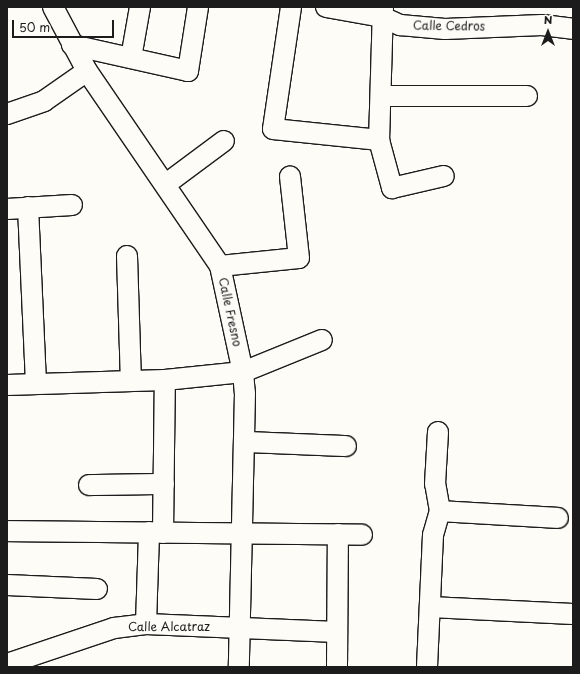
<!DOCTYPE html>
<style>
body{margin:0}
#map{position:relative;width:580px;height:674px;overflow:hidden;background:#fdfcf7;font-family:"Playpen Sans",sans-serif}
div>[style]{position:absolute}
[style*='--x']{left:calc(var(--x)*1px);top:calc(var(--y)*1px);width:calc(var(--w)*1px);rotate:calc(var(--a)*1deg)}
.roads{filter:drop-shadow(1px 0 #1c1c1c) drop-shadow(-1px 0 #1c1c1c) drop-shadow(0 1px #1c1c1c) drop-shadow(0 -1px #1c1c1c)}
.minor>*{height:20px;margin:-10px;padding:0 10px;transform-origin:10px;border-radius:10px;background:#fdfcf7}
span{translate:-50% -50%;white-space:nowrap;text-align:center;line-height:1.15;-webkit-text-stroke:3px #fdfcf7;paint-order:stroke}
.street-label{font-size:12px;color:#1c1c1c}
.frame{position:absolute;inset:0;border:8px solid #1c1c1c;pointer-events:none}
.north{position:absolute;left:528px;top:12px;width:40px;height:40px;-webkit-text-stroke:3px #fdfcf7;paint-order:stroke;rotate:0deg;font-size:11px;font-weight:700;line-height:16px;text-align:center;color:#1c1c1c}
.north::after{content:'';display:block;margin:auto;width:14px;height:18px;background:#1c1c1c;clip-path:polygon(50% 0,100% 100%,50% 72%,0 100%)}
.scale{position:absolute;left:12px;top:20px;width:102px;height:18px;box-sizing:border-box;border:2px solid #1c1c1c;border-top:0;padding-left:5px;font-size:12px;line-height:14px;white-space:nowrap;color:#1c1c1c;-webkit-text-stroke:3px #fdfcf7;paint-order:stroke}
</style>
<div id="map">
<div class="roads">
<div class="minor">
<i style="--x:53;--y:7;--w:72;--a:62"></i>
<i style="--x:87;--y:71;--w:236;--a:55.7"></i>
<i style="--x:220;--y:266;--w:108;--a:77.8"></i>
<i style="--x:243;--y:372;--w:21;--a:85"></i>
<i style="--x:245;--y:393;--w:274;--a:91.3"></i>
<i style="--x:291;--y:7;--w:123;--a:98.4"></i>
<i style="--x:273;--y:129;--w:107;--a:5.9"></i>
<i style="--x:326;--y:7;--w:57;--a:10.1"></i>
<i style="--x:382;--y:17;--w:20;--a:24"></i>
<i style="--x:400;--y:25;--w:45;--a:5.1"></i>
<i style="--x:445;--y:29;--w:97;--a:-2.4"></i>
<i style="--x:542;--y:25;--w:31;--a:7"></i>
<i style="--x:383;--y:7;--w:133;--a:91.7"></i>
<i style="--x:379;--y:140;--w:50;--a:74.8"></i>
<i style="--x:392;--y:188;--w:53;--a:-13"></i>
<i style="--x:72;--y:45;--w:119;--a:12.6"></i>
<i style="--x:188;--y:71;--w:65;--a:-81.1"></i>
<i style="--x:131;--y:58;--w:52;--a:-80"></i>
<i style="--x:381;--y:96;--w:146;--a:0"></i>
<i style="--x:7;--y:114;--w:39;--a:-19"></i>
<i style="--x:44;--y:101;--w:52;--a:-34.9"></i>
<i style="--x:166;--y:184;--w:72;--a:-36.6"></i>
<i style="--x:28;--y:207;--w:177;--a:87.4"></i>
<i style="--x:7;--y:209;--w:65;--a:-3.5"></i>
<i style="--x:127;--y:256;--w:125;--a:88.2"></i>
<i style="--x:220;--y:266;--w:79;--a:-5.8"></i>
<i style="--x:299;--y:258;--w:82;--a:-96.3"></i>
<i style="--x:7;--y:385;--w:158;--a:-1.8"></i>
<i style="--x:165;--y:380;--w:78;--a:-5.9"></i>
<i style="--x:243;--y:372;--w:85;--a:-22.1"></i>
<i style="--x:245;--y:442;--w:101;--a:2.3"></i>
<i style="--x:89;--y:485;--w:75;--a:-0.8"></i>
<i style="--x:440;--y:511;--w:118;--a:3.4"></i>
<i style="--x:7;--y:531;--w:355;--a:0.6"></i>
<i style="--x:163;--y:533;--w:153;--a:-89.3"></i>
<i style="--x:7;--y:585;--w:90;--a:2.5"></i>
<i style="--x:430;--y:607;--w:143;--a:2.8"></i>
<i style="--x:146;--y:624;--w:92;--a:-88.1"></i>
<i style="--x:7;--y:664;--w:113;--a:-18.6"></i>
<i style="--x:114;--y:628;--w:32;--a:-7"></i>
<i style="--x:146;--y:624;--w:191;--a:2.4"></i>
<i style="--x:337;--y:667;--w:133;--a:-89.6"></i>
<i style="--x:427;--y:667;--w:132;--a:-87.4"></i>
<i style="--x:433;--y:535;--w:25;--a:-74"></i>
<i style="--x:440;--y:511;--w:27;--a:-100"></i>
<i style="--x:435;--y:484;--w:52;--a:-86.7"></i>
</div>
</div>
<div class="street-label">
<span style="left:449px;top:26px;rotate:1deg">Calle Cedros</span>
<span style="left:230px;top:312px;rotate:78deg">Calle Fresno</span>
<span style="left:169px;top:627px">Calle Alcatraz</span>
</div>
<div class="frame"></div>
<div class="north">N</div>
<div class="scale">50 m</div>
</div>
